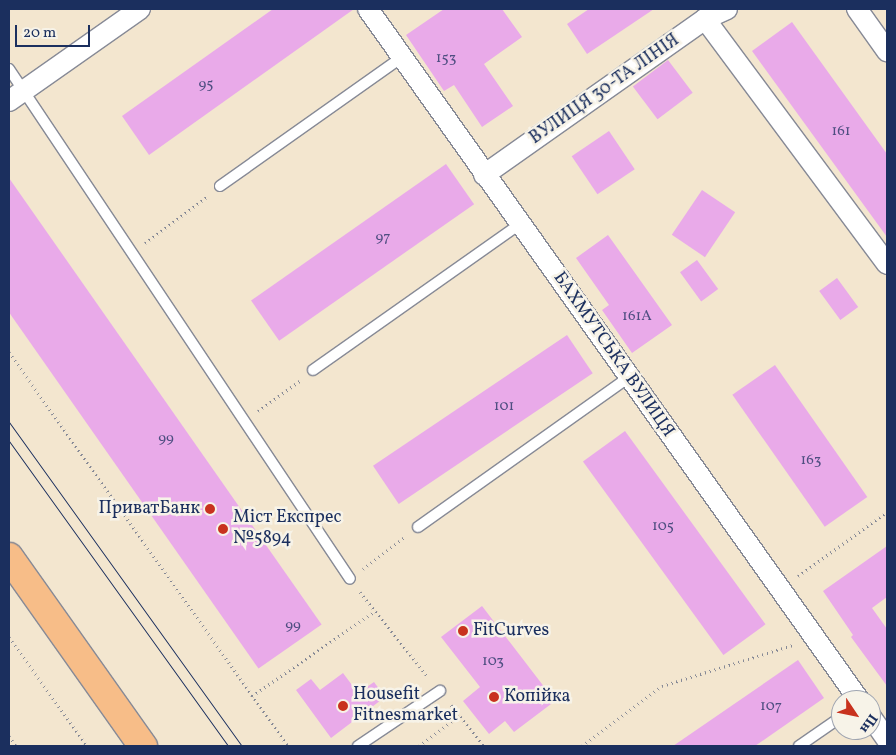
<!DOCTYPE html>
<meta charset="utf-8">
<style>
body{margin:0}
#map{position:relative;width:896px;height:755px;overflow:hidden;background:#f3e6cf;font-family:Vollkorn,serif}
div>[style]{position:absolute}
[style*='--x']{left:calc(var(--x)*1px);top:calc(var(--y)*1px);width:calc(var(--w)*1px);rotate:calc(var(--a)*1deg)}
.building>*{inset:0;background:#e9aae9;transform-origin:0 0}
.path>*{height:3px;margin-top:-1.5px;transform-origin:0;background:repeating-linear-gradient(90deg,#878a96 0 1px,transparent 0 5px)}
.roads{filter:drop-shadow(1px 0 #878a96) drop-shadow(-1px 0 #878a96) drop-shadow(0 1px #878a96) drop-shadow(0 -1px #878a96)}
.service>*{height:10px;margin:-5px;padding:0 5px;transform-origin:5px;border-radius:5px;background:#fff}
.minor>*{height:20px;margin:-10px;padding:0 10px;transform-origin:10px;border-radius:10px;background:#fff}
.primary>*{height:28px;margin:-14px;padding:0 14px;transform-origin:14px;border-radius:14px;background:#f7bd88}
.tram>*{height:1px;margin:-0.5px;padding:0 0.5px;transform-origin:0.5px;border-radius:0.5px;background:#1b2f5e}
.dots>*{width:14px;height:14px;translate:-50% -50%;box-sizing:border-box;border:2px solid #f7f3e8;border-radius:50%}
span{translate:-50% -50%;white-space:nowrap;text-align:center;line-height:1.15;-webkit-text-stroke:5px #f7f3e8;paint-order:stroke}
.number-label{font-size:15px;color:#4e4e81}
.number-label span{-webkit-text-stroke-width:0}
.street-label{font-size:18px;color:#1b2f5e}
.poi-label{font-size:18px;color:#1b2f5e}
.right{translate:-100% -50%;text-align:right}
.left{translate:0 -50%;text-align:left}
.frame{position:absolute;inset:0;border:10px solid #1b2f5e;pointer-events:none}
.north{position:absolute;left:831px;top:690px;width:50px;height:50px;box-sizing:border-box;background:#f7f3e8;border:1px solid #9fa5b1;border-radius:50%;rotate:124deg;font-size:14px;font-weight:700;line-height:20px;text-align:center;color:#1b2f5e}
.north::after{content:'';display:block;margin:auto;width:18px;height:22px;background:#c8321e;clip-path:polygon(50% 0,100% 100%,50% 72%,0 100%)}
.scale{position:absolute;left:15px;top:25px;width:75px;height:22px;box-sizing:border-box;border:2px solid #1b2f5e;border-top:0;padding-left:6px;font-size:15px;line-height:18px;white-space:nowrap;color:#1b2f5e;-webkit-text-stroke:4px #f7f3e8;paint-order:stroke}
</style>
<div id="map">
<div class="building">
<i style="clip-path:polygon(273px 9px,354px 9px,149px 155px,122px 116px)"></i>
<i style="clip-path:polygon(444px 9px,502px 9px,522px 37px,484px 64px,513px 106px,482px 127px,454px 85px,444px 91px,406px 35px)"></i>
<i style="clip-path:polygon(589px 9px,654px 9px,587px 54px,567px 24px)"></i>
<i style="clip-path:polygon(792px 22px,887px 154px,887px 237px,752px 51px)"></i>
<i style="left:668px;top:60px;width:41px;height:44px;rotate:53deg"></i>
<i style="left:609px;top:131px;width:46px;height:45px;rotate:56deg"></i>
<i style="left:446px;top:164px;width:49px;height:238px;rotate:55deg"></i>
<i style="left:9px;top:178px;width:545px;height:77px;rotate:55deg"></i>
<i style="left:702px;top:190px;width:40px;height:54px;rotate:34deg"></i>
<i style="clip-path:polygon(608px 235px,672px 325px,632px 353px,602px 310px,609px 305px,576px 258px)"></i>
<i style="left:697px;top:260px;width:36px;height:21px;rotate:54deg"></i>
<i style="left:837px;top:278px;width:36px;height:22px;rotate:54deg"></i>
<i style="left:567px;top:335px;width:46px;height:234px;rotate:56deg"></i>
<i style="left:775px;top:365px;width:161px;height:52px;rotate:55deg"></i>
<i style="left:625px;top:431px;width:239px;height:52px;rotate:54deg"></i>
<i style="clip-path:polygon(887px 546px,887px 597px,872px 608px,887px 629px,887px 686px,851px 637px,853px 635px,823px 591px)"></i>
<i style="clip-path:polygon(482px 606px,555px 701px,514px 732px,505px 721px,489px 734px,463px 701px,480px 687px,441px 637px)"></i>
<i style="clip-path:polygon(798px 660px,824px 698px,755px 746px,673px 746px)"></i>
<i style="clip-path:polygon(343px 673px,358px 693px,374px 682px,385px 697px,331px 738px,296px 690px,311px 679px,320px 690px)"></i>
</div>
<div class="path">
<i style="--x:145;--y:243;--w:79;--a:-36.7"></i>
<i style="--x:9;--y:352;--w:483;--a:54.7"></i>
<i style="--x:258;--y:411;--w:53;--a:-35.8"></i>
<i style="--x:363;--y:569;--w:54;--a:-37.5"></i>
<i style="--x:798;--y:576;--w:110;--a:-35.7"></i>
<i style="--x:360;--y:592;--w:109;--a:51.3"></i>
<i style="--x:9;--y:637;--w:134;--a:54.4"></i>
<i style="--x:252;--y:696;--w:150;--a:-34.6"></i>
<i style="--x:451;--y:705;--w:53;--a:51.2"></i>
<i style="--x:9;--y:736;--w:12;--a:55"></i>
<i style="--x:419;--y:746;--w:50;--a:-36.9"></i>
<i style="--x:582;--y:746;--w:100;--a:-36.9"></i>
<i style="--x:662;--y:686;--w:137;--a:-17.4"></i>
</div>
<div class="roads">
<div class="service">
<i style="--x:9;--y:69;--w:613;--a:56.23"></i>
<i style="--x:220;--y:186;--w:223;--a:-35.3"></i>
<i style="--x:313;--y:370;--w:253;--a:-35.2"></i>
<i style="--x:418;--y:527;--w:259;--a:-35.4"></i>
<i style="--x:358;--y:746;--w:99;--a:-33.9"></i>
<i style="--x:799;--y:746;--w:51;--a:-34.6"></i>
</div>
<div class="minor">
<i style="--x:368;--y:9;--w:848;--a:54.6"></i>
<i style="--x:857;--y:9;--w:52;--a:54.5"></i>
<i style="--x:705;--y:19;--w:305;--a:53.4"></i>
<i style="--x:9;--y:101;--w:160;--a:-35.1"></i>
<i style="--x:484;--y:175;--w:271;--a:-35.2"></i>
<i style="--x:705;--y:19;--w:24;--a:-24"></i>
<i style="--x:871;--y:717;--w:28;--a:55"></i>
</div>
<div class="primary">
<i style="--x:9;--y:557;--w:232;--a:54.7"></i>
</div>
</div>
<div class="tram">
<i style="--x:9;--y:422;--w:399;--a:54.3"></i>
<i style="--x:9;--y:441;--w:375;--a:54.3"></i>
</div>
<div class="dots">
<i style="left:210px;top:509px;background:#c8321e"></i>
<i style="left:223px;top:529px;background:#c8321e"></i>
<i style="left:463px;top:631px;background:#c8321e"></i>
<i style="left:494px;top:697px;background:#c8321e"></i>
<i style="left:343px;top:706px;background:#c8321e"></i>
</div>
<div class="number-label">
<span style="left:446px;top:59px">153</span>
<span style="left:206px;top:85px">95</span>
<span style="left:841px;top:132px">161</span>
<span style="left:383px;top:238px">97</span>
<span style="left:637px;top:317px">161А</span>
<span style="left:504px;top:407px">101</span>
<span style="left:166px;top:439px">99</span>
<span style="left:811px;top:461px">163</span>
<span style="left:663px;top:527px">105</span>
<span style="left:293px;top:626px">99</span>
<span style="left:493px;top:662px">103</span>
<span style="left:771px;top:707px">107</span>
</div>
<div class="street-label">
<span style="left:605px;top:90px;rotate:-35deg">ВУЛИЦЯ 30-ТА ЛІНІЯ</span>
<span style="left:613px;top:355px;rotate:55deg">БАХМУТСЬКА ВУЛИЦЯ</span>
</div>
<div class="poi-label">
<span class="right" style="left:200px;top:509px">ПриватБанк</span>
<span class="left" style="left:233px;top:529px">Міст Експрес<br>№5894</span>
<span class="left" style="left:473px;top:631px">FitCurves</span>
<span class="left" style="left:353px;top:706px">Housefit<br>Fitnesmarket</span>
<span class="left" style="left:504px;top:697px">Копійка</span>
</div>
<div class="frame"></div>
<div class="north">Пн</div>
<div class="scale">20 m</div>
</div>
